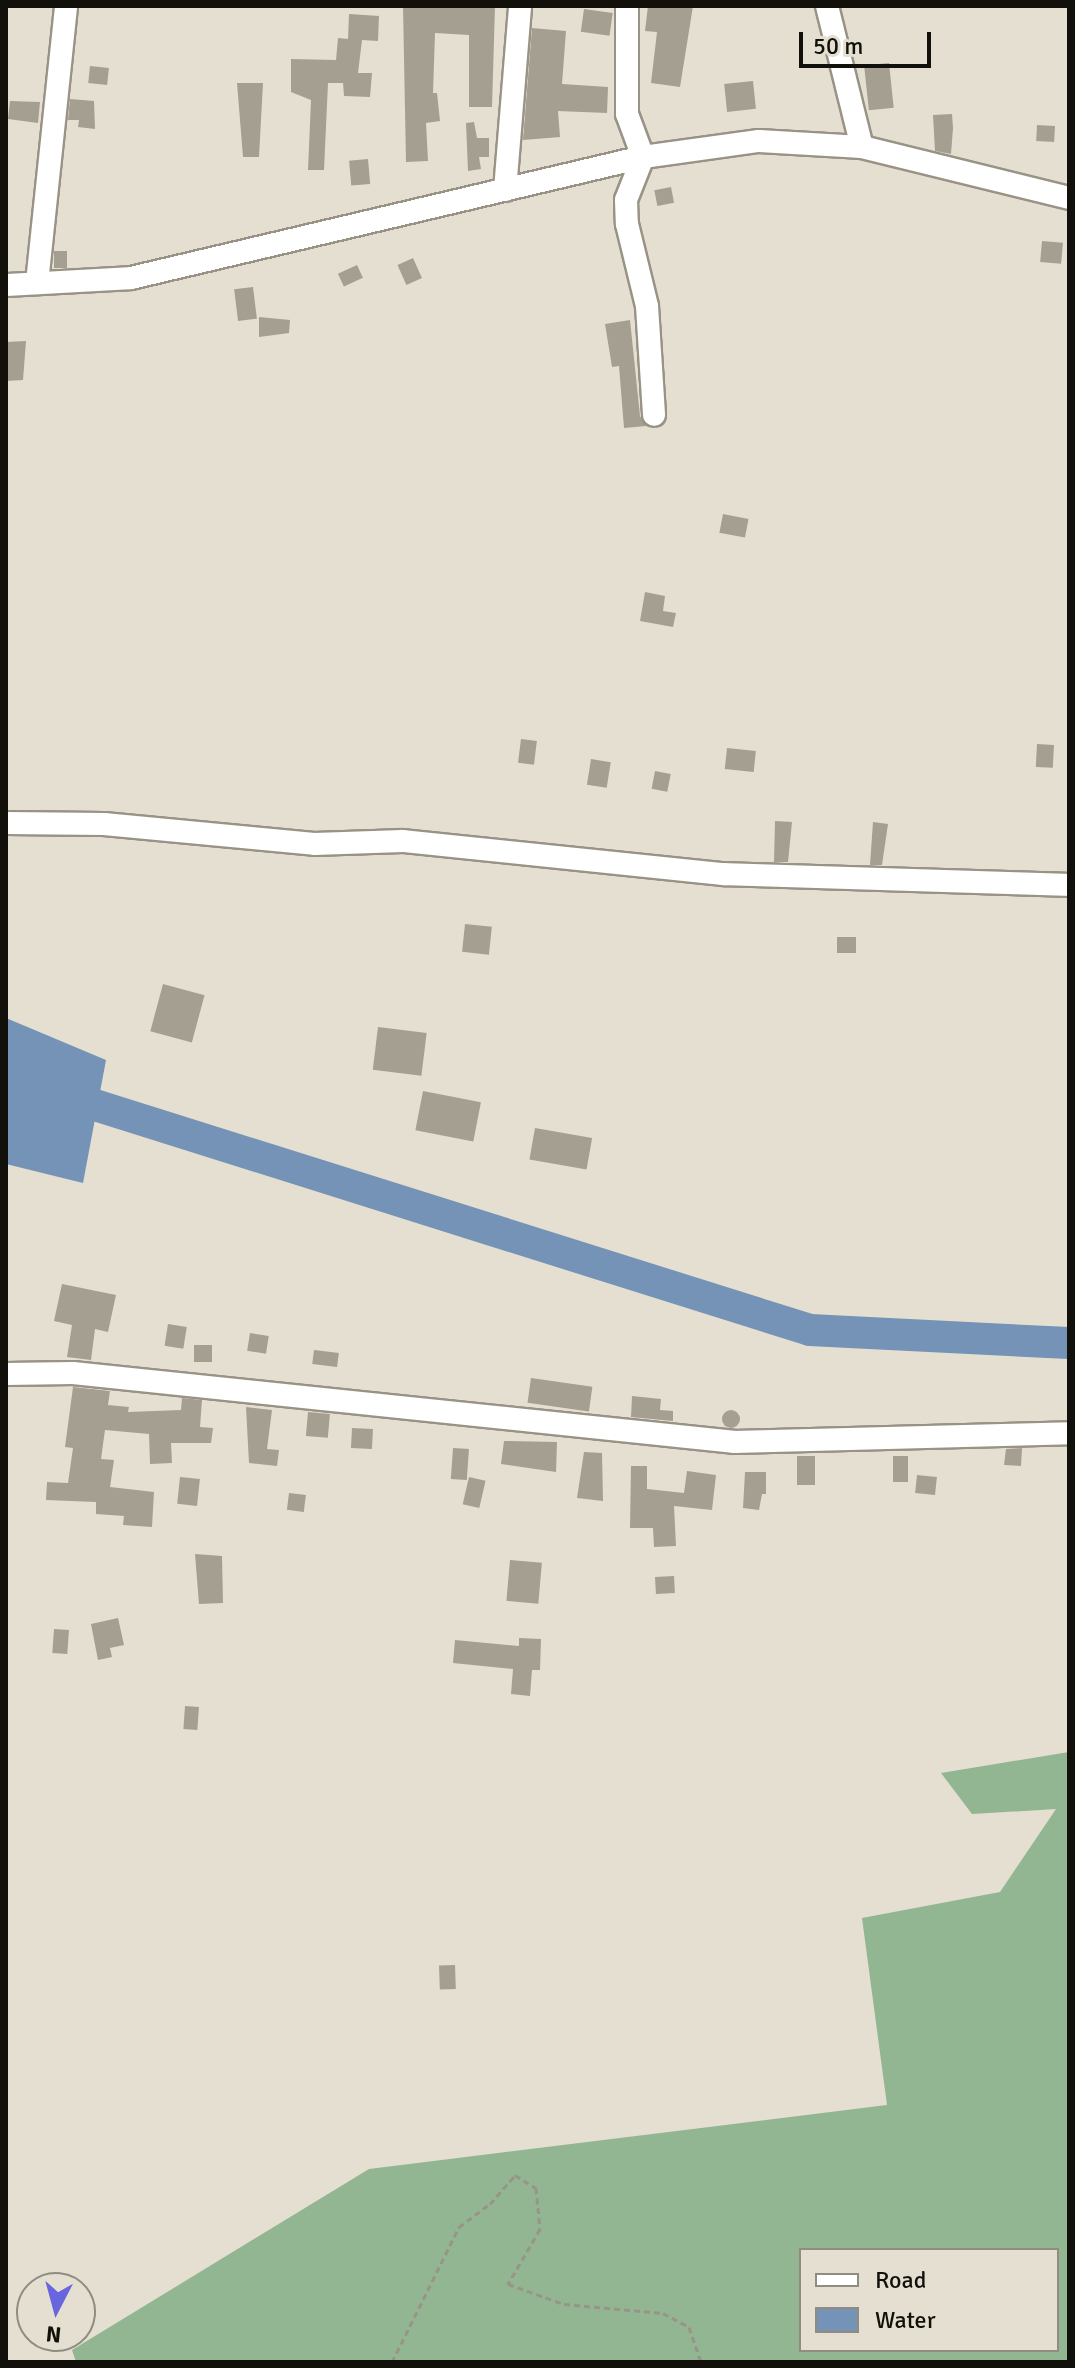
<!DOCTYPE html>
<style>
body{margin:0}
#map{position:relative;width:1075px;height:2368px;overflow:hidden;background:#e4dfd0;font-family:Signika,sans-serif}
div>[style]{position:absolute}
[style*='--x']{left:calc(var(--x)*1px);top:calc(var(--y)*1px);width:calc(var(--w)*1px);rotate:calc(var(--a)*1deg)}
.forest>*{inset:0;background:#92b592}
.water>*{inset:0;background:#7593b6}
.river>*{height:32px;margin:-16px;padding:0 16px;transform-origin:16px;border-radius:16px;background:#7593b6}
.building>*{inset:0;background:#a59f91;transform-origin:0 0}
.round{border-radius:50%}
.path>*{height:3px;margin-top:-1.5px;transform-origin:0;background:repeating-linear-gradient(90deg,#979488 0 6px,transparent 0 10px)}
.roads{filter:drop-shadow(2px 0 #989385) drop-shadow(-2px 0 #989385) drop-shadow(0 2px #989385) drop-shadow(0 -2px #989385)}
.minor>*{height:22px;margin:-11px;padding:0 11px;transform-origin:11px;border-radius:11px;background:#fff}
span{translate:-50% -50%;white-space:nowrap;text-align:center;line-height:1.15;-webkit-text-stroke:8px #e4dfd0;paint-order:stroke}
.frame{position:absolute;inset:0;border:8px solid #12100b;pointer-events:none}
.legend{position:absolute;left:799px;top:2248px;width:260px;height:104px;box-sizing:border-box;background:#e4dfd0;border:2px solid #908c81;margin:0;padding:10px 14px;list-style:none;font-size:24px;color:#12100b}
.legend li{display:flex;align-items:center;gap:16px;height:40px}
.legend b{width:40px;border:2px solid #908c81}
.north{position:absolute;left:16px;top:2272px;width:80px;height:80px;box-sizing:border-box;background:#e4dfd0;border:2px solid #908c81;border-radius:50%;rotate:186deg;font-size:22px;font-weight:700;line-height:32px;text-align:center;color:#12100b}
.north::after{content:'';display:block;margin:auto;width:28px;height:36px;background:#6965df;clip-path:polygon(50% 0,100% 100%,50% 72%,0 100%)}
.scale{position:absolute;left:799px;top:32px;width:132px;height:36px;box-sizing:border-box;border:4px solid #12100b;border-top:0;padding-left:10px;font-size:24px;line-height:28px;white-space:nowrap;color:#12100b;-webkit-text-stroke:6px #e4dfd0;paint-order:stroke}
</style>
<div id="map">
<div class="forest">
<i style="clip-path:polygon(evenodd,1069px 1752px,1069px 2362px,76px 2362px,72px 2350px,369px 2169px,887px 2105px,862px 1918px,1000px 1892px,1056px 1809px,972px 1814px,941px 1773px,1069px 1752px,801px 2250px,1057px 2250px,1057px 2350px,801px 2350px,801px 2250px)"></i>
</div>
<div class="water">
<i style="clip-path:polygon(6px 1018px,106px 1060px,83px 1183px,6px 1164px)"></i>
</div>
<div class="river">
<i style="--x:6;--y:1077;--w:843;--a:17.47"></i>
<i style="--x:810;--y:1330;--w:259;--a:2.9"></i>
</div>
<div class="building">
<i style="clip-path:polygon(403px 6px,495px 6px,492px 107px,469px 107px,469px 35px,435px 33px,433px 93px,437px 93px,440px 121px,426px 123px,428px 161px,406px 162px)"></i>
<i style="clip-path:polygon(648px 6px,693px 6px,680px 87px,651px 83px,657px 32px,645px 31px)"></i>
<i style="left:584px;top:9px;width:29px;height:23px;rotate:8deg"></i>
<i style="clip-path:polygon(349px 14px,379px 16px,378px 41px,362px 40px,358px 73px,372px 73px,370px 97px,344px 96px,343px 83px,328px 83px,324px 170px,308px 170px,311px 100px,291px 92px,291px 59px,336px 60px,338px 38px,348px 39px)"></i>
<i style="clip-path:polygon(532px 28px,566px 31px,562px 84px,608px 87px,607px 113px,558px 111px,560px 137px,523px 140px)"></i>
<i style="left:889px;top:63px;width:45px;height:25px;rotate:84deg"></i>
<i style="left:90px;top:66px;width:19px;height:17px;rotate:6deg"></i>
<i style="left:753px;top:81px;width:28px;height:29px;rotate:84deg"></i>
<i style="clip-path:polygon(237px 83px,263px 83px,259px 157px,243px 157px)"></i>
<i style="clip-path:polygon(70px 99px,94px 101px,95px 129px,78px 127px,79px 120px,68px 120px)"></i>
<i style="clip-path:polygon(10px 101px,40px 102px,38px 123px,8px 119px)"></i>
<i style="clip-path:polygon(952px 114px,953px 128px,951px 154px,935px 151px,933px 115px)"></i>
<i style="clip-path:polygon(474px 122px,477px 138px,489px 138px,489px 157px,479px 157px,481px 169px,468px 171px,466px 123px)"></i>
<i style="left:1037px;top:125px;width:18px;height:16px;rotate:3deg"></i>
<i style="left:368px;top:159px;width:25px;height:19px;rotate:85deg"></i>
<i style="left:671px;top:187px;width:16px;height:17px;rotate:79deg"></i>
<i style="left:1042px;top:241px;width:21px;height:21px;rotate:5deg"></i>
<i style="left:54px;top:251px;width:13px;height:17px"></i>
<i style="left:413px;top:258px;width:22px;height:17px;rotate:66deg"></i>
<i style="left:357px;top:265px;width:14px;height:21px;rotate:65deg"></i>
<i style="left:253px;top:287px;width:32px;height:19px;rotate:83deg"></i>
<i style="clip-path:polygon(259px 317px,290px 320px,289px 333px,259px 337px)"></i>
<i style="clip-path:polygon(630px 320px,640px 416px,646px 426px,624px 428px,619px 366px,612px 367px,605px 324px)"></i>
<i style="clip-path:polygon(26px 341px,23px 380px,6px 381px,6px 342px)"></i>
<i style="left:723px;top:514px;width:26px;height:19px;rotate:11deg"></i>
<i style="clip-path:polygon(645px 592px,665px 596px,663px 611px,676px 613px,673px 627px,640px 621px)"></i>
<i style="left:521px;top:739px;width:16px;height:24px;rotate:7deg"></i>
<i style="left:1037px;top:744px;width:17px;height:23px;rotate:3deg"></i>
<i style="left:727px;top:748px;width:29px;height:21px;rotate:6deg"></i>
<i style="left:591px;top:759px;width:20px;height:26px;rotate:9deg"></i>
<i style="left:655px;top:771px;width:16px;height:18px;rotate:11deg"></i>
<i style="clip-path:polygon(775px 821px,792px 822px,788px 862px,774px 862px)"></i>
<i style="clip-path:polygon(873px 822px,888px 824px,882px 865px,870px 865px)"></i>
<i style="left:465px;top:924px;width:27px;height:28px;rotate:6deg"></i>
<i style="left:837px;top:937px;width:19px;height:16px"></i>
<i style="left:163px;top:984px;width:43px;height:49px;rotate:15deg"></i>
<i style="left:378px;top:1027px;width:49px;height:43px;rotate:7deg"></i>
<i style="left:423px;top:1091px;width:59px;height:40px;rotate:11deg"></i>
<i style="left:535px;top:1128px;width:58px;height:32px;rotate:10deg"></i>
<i style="clip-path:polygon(62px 1284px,116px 1295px,108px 1332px,95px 1329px,91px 1360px,67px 1357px,72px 1325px,54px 1321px)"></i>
<i style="left:168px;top:1324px;width:19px;height:22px;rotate:9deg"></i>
<i style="left:250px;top:1333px;width:19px;height:18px;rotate:9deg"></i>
<i style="left:194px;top:1345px;width:18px;height:17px"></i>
<i style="left:314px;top:1350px;width:25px;height:14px;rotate:7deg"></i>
<i style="left:531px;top:1378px;width:62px;height:25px;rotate:8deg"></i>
<i style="clip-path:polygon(73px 1387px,110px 1391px,108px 1405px,129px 1407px,128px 1412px,181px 1410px,182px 1398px,202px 1400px,200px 1427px,213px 1428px,211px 1443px,171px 1443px,172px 1463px,150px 1464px,149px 1434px,105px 1430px,101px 1459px,114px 1460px,110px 1487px,154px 1492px,152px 1527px,123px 1525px,124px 1516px,96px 1514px,96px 1502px,46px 1500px,47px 1482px,68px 1483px,73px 1448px,65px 1447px)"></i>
<i style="clip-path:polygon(632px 1396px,661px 1399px,660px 1410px,673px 1411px,673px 1421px,631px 1417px)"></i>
<i style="clip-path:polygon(246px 1407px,272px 1410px,267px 1449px,279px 1450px,277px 1466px,249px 1463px)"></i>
<i class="round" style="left:722px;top:1410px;width:18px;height:18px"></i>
<i style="left:308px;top:1412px;width:22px;height:24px;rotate:5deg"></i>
<i style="left:352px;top:1428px;width:21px;height:20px;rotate:3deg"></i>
<i style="clip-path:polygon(504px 1441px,557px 1442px,556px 1472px,501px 1464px)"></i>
<i style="left:453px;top:1448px;width:16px;height:31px;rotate:4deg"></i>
<i style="clip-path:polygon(1022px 1448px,1021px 1466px,1004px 1465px,1006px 1449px)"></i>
<i style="clip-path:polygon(584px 1452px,602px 1453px,603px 1501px,577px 1498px)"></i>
<i style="left:797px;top:1456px;width:18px;height:29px"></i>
<i style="left:893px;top:1456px;width:15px;height:26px"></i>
<i style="clip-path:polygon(631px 1466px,647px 1466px,647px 1489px,684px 1493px,687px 1471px,716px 1475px,712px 1510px,674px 1506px,676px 1546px,654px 1547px,653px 1528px,630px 1528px)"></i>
<i style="clip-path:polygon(745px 1472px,766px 1472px,766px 1494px,762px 1494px,759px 1510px,743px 1508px)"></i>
<i style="left:917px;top:1475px;width:20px;height:18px;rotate:6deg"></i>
<i style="left:180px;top:1477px;width:20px;height:27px;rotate:6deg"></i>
<i style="left:469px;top:1477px;width:17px;height:28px;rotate:13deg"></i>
<i style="left:289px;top:1493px;width:17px;height:17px;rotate:7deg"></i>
<i style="clip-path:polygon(195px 1554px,222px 1556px,223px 1603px,199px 1604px)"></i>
<i style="left:510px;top:1560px;width:32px;height:41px;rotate:5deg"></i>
<i style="left:674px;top:1576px;width:17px;height:19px;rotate:87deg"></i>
<i style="clip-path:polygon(118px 1618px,124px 1645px,110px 1648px,112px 1657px,98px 1660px,91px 1624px)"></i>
<i style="left:54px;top:1629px;width:15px;height:24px;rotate:4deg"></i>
<i style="clip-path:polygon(519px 1638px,541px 1639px,540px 1670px,532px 1670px,530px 1696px,511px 1694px,513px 1669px,453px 1663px,455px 1640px,519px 1646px)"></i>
<i style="left:185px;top:1706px;width:14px;height:23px;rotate:4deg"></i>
<i style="left:455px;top:1965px;width:24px;height:16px;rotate:88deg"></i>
</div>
<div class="path">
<i style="--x:392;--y:2362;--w:151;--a:-63.6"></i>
<i style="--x:459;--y:2227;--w:39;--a:-37"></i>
<i style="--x:490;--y:2204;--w:38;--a:-49"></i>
<i style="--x:515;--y:2175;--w:25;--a:32"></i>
<i style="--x:536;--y:2188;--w:41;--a:84.4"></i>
<i style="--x:540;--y:2229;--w:64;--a:120.2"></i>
<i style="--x:508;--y:2284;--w:59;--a:19.7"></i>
<i style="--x:564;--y:2304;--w:99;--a:5.2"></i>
<i style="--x:663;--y:2313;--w:30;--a:28"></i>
<i style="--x:689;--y:2327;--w:37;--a:71"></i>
</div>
<div class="roads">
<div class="minor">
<i style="--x:627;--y:6;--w:108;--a:90"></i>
<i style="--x:627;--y:114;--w:46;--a:69.6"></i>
<i style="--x:643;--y:157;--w:46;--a:111.6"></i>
<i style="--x:626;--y:200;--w:24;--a:88"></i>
<i style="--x:627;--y:224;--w:84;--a:76.3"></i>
<i style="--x:647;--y:306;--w:109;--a:86.3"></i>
<i style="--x:827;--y:6;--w:145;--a:76.1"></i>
<i style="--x:505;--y:190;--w:185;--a:-85.3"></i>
<i style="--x:37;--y:283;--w:279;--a:-84"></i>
<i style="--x:6;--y:285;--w:125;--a:-3.2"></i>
<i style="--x:131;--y:278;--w:526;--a:-13.3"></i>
<i style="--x:643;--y:157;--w:117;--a:-7.9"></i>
<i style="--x:759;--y:141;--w:103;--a:3.3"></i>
<i style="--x:862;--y:147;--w:213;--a:13.8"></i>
<i style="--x:6;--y:823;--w:98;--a:0.6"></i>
<i style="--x:104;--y:824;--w:211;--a:5.4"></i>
<i style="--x:314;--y:844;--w:89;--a:-1.9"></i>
<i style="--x:403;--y:841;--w:323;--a:5.9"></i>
<i style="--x:724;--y:874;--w:345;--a:1.8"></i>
<i style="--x:6;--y:1374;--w:67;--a:-0.9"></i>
<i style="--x:73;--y:1373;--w:666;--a:5.95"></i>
<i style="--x:735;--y:1442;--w:334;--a:-1.5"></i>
</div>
</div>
<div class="frame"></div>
<ul class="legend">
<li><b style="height:10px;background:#fff"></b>Road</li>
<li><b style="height:22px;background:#7593b6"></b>Water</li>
</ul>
<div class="north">N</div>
<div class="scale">50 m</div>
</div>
